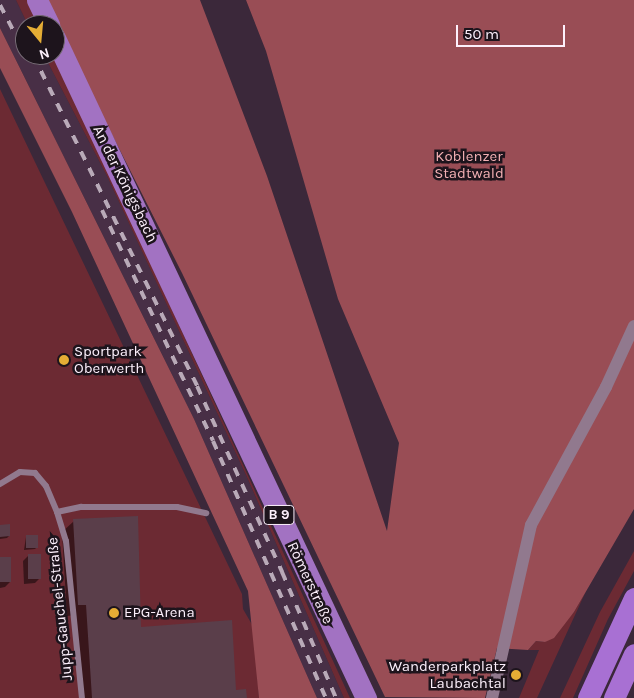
<!DOCTYPE html>
<meta charset="utf-8">
<style>
body{margin:0}
#map{position:relative;width:634px;height:698px;overflow:hidden;background:#3b283a;font-family:Karla,sans-serif}
div>[style]{position:absolute}
[style*='--x']{left:calc(var(--x)*1px);top:calc(var(--y)*1px);width:calc(var(--w)*1px);rotate:calc(var(--a)*1deg)}
.built>*{inset:0;background:#482f46}
.green>*{inset:0;background:#6c2a33}
.forest>*{inset:0;background:#994d55}
.shadow>*{inset:0;background:#0007}
.building>*{inset:0;background:#5a3e4a;transform-origin:0 0}
.service>*{height:6px;margin:-3px;padding:0 3px;transform-origin:3px;border-radius:3px;background:#91798e}
.minor>*{height:12px;margin:-6px;padding:0 6px;transform-origin:6px;border-radius:6px;background:#91798e}
.primary>*{height:21px;margin:-10.5px;padding:0 10.5px;transform-origin:10.5px;border-radius:10.5px;background:#a272c2}
.trunk>*{height:21px;margin:-10.5px;padding:0 10.5px;transform-origin:10.5px;border-radius:10.5px;background:#a870d3}
.rail>*{height:4px;margin-top:-2px;transform-origin:0;background:repeating-linear-gradient(90deg,#b9aab8 0 9px,transparent 0 18px)}
.dots>*{width:14px;height:14px;translate:-50% -50%;box-sizing:border-box;border:2px solid #1d141c;border-radius:50%}
span{translate:-50% -50%;white-space:nowrap;text-align:center;line-height:1.15;-webkit-text-stroke:5px #1d141c;paint-order:stroke}
.shield-label span{padding:1px 4px;background:#1d141c;border:1px solid;border-radius:4px;-webkit-text-stroke-width:0}
.shield-label{font-size:14px;color:#fdf0fc;font-weight:700}
.park-label{font-size:15px;color:#f2afb3}
.street-label{font-size:15px;color:#fdf0fc}
.poi-label{font-size:15px;color:#fdf0fc}
.left{translate:0 -50%;text-align:left}
.right{translate:-100% -50%;text-align:right}
.north{position:absolute;left:15px;top:15px;width:50px;height:50px;box-sizing:border-box;background:#1d141c;border:1px solid #776c76;border-radius:50%;rotate:163deg;font-size:14px;font-weight:700;line-height:20px;text-align:center;color:#fdf0fc}
.north::after{content:'';display:block;margin:auto;width:18px;height:22px;background:#e5ad35;clip-path:polygon(50% 0,100% 100%,50% 72%,0 100%)}
.scale{position:absolute;left:456px;top:25px;width:109px;height:22px;box-sizing:border-box;border:2px solid #fdf0fc;border-top:0;padding-left:6px;font-size:15px;line-height:18px;white-space:nowrap;color:#fdf0fc;-webkit-text-stroke:4px #1d141c;paint-order:stroke}
</style>
<div id="map">
<div class="built">
<i style="clip-path:polygon(0 0,16px 0,28px 25px,25px 25px,25px 55px,44px 55px,107px 176px,246px 475px,344px 698px,317px 698px,194px 419px,0 28px)"></i>
</div>
<div class="green">
<i style="clip-path:polygon(16px 0,28px 0,40px 25px,28px 25px)"></i>
<i style="clip-path:polygon(44px 55px,55px 55px,350px 698px,344px 698px,246px 475px,107px 176px)"></i>
<i style="clip-path:polygon(0 89px,242px 594px,243px 609px,254px 628px,259px 698px,0 698px)"></i>
<i style="clip-path:polygon(634px 551px,634px 571px,608px 619px,573px 698px,560px 698px,600px 612px)"></i>
<i style="clip-path:polygon(586px 591px,537px 698px,519px 698px,539px 650px,528px 650px,536px 641px,545px 642px,574px 612px)"></i>
</div>
<div class="forest">
<i style="clip-path:polygon(44px 0,200px 0,267px 176px,387px 531px,399px 443px,338px 299px,266px 51px,246px 0,634px 0,634px 509px,574px 612px,554px 638px,545px 642px,536px 641px,528px 650px,497px 648px,485px 698px,385px 697px,182px 273px)"></i>
<i style="clip-path:polygon(0 28px,194px 419px,317px 698px,259px 698px,248px 591px,72px 212px,0 68px)"></i>
</div>
<div class="shadow">
<i style="clip-path:polygon(74px 521px,140px 628px,246px 698px,80px 698px,76px 615px,67px 616px,62px 532px)"></i>
<i style="clip-path:polygon(0 526px,9px 536px,7px 538px,0 539px)"></i>
<i style="clip-path:polygon(26px 537px,37px 547px,35px 549px,24px 550px)"></i>
<i style="clip-path:polygon(29px 555px,40px 578px,35px 583px,24px 584px,23px 561px)"></i>
<i style="clip-path:polygon(0 559px,10px 582px,5px 587px,0 588px)"></i>
</div>
<div class="building">
<i style="clip-path:polygon(138px 516px,141px 627px,232px 620px,236px 690px,246px 689px,247px 698px,92px 698px,86px 605px,78px 605px,73px 519px)"></i>
<i style="clip-path:polygon(10px 524px,10px 536px,0 537px,0 525px)"></i>
<i style="left:26px;top:535px;width:12px;height:13px"></i>
<i style="left:28px;top:554px;width:13px;height:25px"></i>
<i style="left:11px;top:557px;width:25px;height:11px;rotate:90deg"></i>
</div>
<div class="service">
<i style="--x:0;--y:484;--w:23;--a:-31"></i>
<i style="--x:20;--y:472;--w:15;--a:4"></i>
<i style="--x:35;--y:473;--w:17;--a:50"></i>
<i style="--x:46;--y:486;--w:28;--a:67"></i>
<i style="--x:57;--y:512;--w:30;--a:73"></i>
<i style="--x:66;--y:541;--w:158;--a:84.2"></i>
<i style="--x:57;--y:512;--w:25;--a:-12"></i>
<i style="--x:81;--y:507;--w:96;--a:0"></i>
<i style="--x:177;--y:507;--w:30;--a:12"></i>
</div>
<div class="minor">
<i style="--x:492;--y:698;--w:177;--a:-77.3"></i>
<i style="--x:531;--y:525;--w:157;--a:-61.5"></i>
<i style="--x:606;--y:387;--w:67;--a:-65.3"></i>
</div>
<div class="primary">
<i style="--x:37;--y:0;--w:28;--a:64"></i>
<i style="--x:55;--y:38;--w:730;--a:64.77"></i>
</div>
<div class="trunk">
<i style="--x:588;--y:698;--w:110;--a:-65.3"></i>
<i style="--x:614;--y:698;--w:48;--a:-65.6"></i>
</div>
<div class="rail">
<i style="--x:0;--y:5;--w:54;--a:62.5"></i>
<i style="--x:33;--y:55;--w:369;--a:63.6"></i>
<i style="--x:197;--y:386;--w:205;--a:65.4"></i>
<i style="--x:282;--y:572;--w:137;--a:66.8"></i>
<i style="--x:102;--y:210;--w:256;--a:64.3"></i>
<i style="--x:213;--y:441;--w:281;--a:66.3"></i>
</div>
<div class="dots">
<i style="left:64px;top:360px;background:#e5ad35"></i>
<i style="left:114px;top:613px;background:#e5ad35"></i>
<i style="left:516px;top:675px;background:#e5ad35"></i>
</div>
<div class="shield-label">
<span style="left:279px;top:515px">B 9</span>
</div>
<div class="park-label">
<span style="left:469px;top:165px">Koblenzer<br>Stadtwald</span>
</div>
<div class="street-label">
<span style="left:125px;top:184px;rotate:64deg">An der Königsbach</span>
<span style="left:310px;top:583px;rotate:65deg">Römerstraße</span>
<span style="left:60px;top:609px;rotate:-96deg">Jupp-Gauchel-Straße</span>
</div>
<div class="poi-label">
<span class="left" style="left:74px;top:360px">Sportpark<br>Oberwerth</span>
<span class="left" style="left:124px;top:613px">EPG-Arena</span>
<span class="right" style="left:506px;top:675px">Wanderparkplatz<br>Laubachtal</span>
</div>
<div class="north">N</div>
<div class="scale">50 m</div>
</div>
